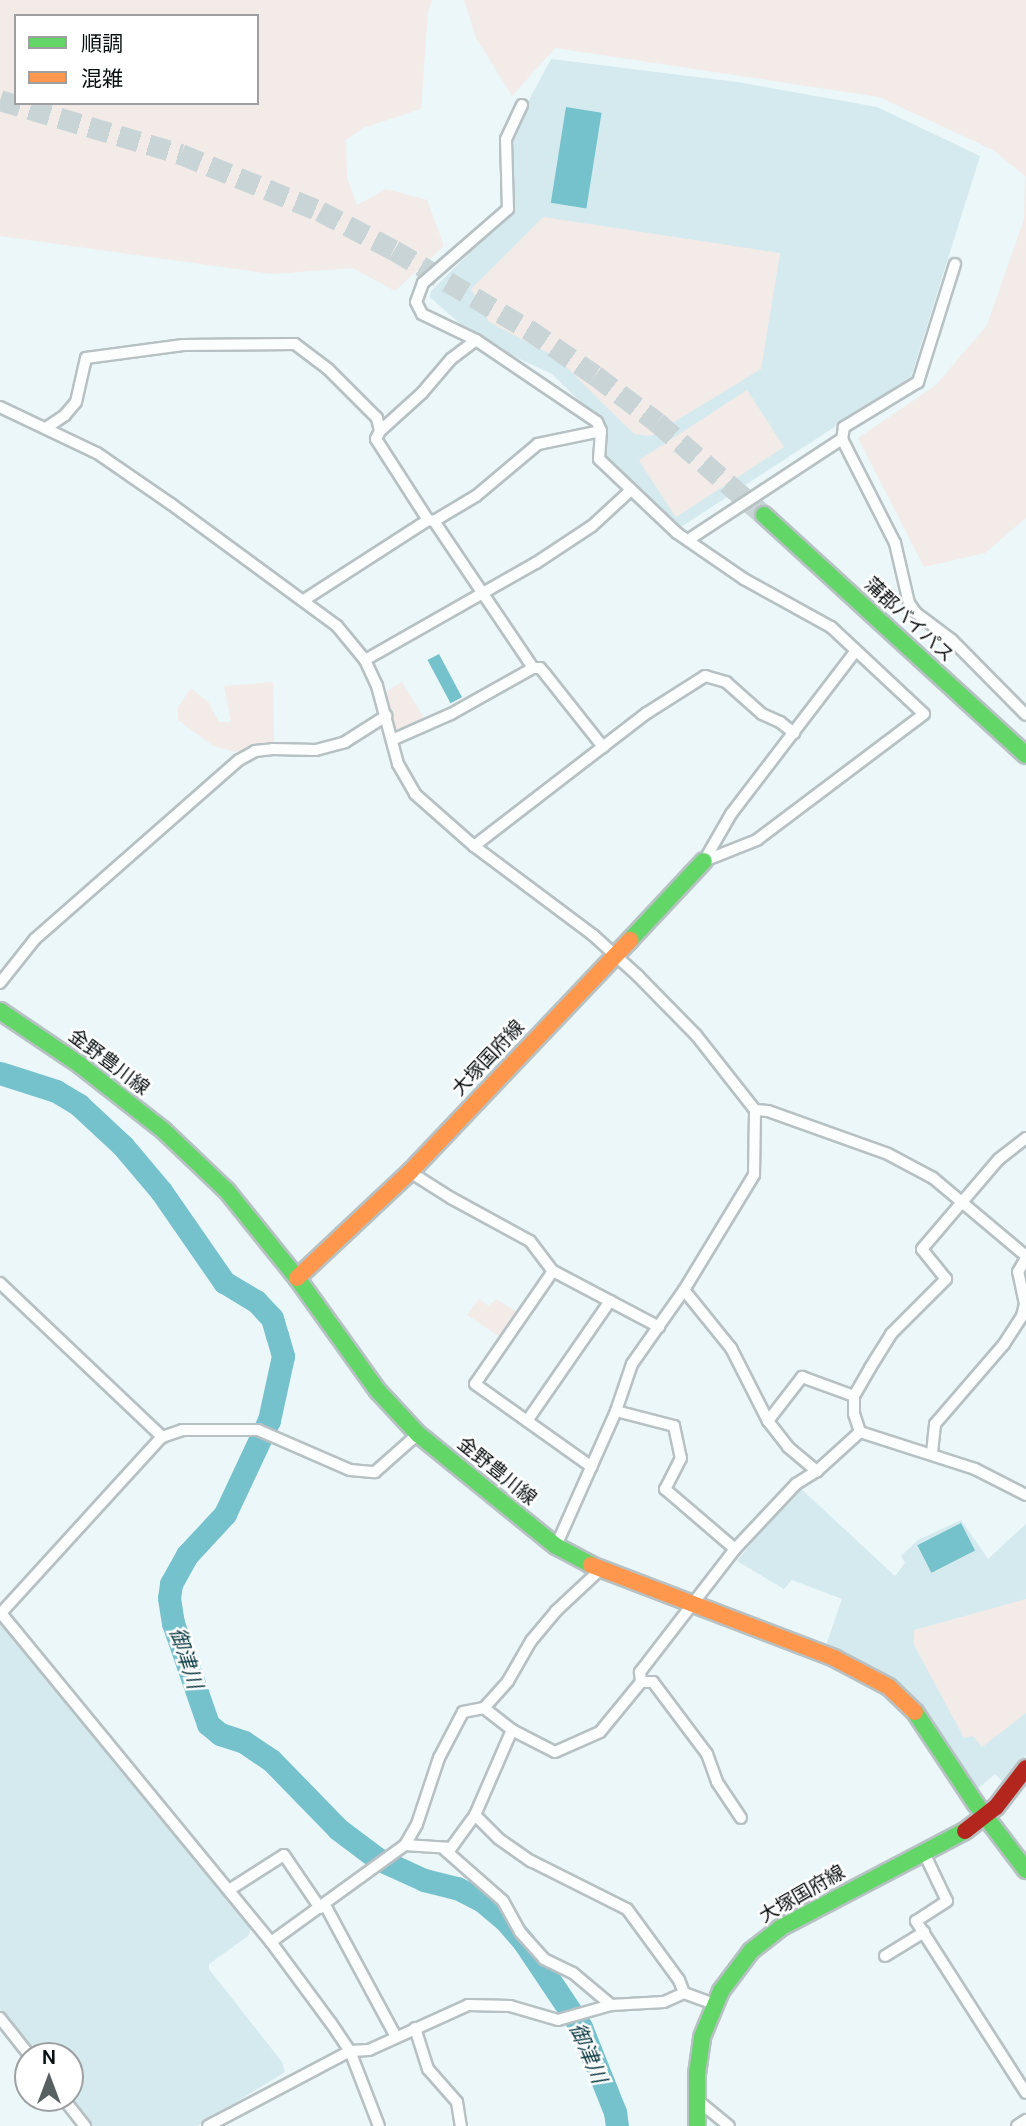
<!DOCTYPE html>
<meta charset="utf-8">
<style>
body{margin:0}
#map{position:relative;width:1026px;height:2126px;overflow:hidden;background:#ebf7f9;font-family:"DM Sans","Noto Sans JP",sans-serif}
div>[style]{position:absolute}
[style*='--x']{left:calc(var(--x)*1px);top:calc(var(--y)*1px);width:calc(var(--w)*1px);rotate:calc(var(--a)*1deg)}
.built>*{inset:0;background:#d5eaee}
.green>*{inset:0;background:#f2ebe8;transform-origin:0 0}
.water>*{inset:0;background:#75c1cc;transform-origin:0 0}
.river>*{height:23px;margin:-11.5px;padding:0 11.5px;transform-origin:11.5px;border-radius:11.5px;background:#75c1cc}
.highway-tunnel>*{height:21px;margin-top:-10.5px;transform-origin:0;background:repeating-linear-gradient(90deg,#c9d4d6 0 21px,transparent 0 31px)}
.roads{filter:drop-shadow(2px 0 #b7c1c3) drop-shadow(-2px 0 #b7c1c3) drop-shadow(0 2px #b7c1c3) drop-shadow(0 -2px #b7c1c3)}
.street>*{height:10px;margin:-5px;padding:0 5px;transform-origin:5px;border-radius:5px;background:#fcfefe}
.fast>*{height:16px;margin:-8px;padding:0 8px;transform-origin:8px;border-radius:8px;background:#63d668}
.slow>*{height:16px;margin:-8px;padding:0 8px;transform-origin:8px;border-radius:8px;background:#ff974d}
.jam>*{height:16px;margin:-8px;padding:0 8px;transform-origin:8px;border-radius:8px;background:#b3261e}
span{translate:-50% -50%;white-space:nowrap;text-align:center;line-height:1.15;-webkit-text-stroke:5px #fff;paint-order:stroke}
.street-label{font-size:19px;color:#091011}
.water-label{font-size:21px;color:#0b3b42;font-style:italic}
.legend{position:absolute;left:14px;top:14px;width:245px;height:91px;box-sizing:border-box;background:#fff;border:2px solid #9d9fa0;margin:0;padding:9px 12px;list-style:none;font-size:21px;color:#091011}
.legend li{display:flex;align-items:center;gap:14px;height:35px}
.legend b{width:35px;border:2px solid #9d9fa0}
.north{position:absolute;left:14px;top:2042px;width:70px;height:70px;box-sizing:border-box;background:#fff;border:2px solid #9d9fa0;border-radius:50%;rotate:0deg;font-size:19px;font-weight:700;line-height:28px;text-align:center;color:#091011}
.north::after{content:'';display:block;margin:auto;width:24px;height:32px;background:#586162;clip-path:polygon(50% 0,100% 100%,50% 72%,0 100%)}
</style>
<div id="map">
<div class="built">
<i style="clip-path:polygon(551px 59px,737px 82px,877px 107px,980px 156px,911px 377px,681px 527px,606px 459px,606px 427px,552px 374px,477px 339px,430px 297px,431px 291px,512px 211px,514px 128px)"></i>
<i style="clip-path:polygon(798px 1486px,895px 1576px,905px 1563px,901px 1556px,918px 1540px,961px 1520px,988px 1559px,1026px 1524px,1026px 1755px,1006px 1785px,995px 1774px,976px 1790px,904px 1693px,825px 1648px,842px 1599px,792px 1580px,784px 1589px,737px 1561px)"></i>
<i style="clip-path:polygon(0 1620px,251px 1929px,248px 1936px,209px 1964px,209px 1969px,282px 2062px,285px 2072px,197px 2126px,93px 2126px,70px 2097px,70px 2056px,37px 2056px,0 2009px)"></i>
</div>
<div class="green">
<i style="clip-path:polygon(evenodd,0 0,432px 0,428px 12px,421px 109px,363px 128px,346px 140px,347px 178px,357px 205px,386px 189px,427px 200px,444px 246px,395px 291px,353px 268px,272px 274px,0 236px,0 0,16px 16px,257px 16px,257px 103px,16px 103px,16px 16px)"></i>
<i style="clip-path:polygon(464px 0,1026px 0,1026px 518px,985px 553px,924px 567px,858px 438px,936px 385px,987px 325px,1024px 219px,1025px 176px,993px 150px,879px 97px,555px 48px,512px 96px,476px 38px)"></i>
<i style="clip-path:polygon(543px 217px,780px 253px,761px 369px,651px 436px,634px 434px,556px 357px,489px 322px,471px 289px)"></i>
<i style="left:747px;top:390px;width:68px;height:129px;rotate:57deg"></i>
<i style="clip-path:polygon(273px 682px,274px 742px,235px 752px,213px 746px,178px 720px,178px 707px,191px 688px,209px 703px,219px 722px,231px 722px,224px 686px)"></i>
<i style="clip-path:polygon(402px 682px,424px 718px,400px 731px,395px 728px,384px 693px)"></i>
<i style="clip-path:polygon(479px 1299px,489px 1306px,496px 1299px,517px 1312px,500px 1337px,467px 1315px)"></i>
<i style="clip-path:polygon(1026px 1599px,1026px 1713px,982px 1747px,973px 1736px,964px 1738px,914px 1645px,914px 1630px)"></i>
</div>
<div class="water">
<i style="left:566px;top:107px;width:36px;height:97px;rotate:9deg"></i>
<i style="left:439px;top:654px;width:49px;height:13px;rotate:62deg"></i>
<i style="left:961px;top:1523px;width:31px;height:49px;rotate:63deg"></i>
</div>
<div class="river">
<i style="--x:0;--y:1073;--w:59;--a:17.8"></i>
<i style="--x:56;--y:1091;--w:27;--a:31"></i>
<i style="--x:79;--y:1105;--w:60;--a:43"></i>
<i style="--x:123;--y:1146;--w:59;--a:49.8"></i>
<i style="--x:161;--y:1191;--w:111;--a:55.3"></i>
<i style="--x:224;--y:1282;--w:37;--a:31"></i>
<i style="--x:256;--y:1301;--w:23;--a:47"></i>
<i style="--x:272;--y:1318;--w:18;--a:74"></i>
<i style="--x:277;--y:1335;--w:22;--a:74"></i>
<i style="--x:283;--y:1356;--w:66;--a:102.3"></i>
<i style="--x:269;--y:1420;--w:104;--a:115.1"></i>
<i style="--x:225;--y:1514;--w:56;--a:132.8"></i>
<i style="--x:187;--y:1555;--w:33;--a:119"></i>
<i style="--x:171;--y:1584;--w:14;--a:98"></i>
<i style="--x:169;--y:1598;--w:25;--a:81"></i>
<i style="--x:173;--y:1623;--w:107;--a:70.9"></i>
<i style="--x:208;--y:1724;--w:16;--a:40"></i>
<i style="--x:220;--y:1734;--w:25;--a:18"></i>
<i style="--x:244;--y:1742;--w:32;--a:34"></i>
<i style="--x:271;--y:1760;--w:96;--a:45.8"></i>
<i style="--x:338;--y:1829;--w:50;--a:36.9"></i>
<i style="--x:378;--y:1859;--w:51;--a:24.5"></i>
<i style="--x:424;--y:1880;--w:34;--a:14"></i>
<i style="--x:457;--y:1888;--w:27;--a:27"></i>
<i style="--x:481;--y:1900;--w:31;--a:40"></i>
<i style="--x:505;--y:1920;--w:29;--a:49"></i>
<i style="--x:524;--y:1942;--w:102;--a:56.2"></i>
<i style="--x:581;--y:2027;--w:92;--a:68.2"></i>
<i style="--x:615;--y:2112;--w:14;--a:82"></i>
</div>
<div class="highway-tunnel">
<i style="--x:0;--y:100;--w:189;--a:16.6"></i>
<i style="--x:181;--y:154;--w:150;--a:22.3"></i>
<i style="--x:320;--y:211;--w:84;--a:27.8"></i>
<i style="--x:394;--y:250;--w:156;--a:30.5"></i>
<i style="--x:528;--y:329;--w:81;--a:34.5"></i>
<i style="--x:595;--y:375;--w:78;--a:37.2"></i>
<i style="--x:657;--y:422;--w:142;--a:41"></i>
</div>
<div class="roads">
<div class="street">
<i style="--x:522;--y:105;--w:38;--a:115"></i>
<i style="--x:506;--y:139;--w:70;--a:88.4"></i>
<i style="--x:508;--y:209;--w:113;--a:139"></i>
<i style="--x:423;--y:283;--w:20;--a:110"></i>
<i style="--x:416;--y:302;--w:13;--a:63"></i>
<i style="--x:422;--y:314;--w:60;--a:25.7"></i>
<i style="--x:476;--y:340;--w:146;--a:34.1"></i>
<i style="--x:597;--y:422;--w:10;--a:66"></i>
<i style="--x:601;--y:431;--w:28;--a:94"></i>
<i style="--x:599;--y:459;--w:108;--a:43.5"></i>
<i style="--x:677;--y:533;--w:81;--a:34.5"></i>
<i style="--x:744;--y:579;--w:99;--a:28.9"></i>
<i style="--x:831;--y:627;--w:127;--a:43.1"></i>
<i style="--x:924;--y:714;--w:209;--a:143"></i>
<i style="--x:757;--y:840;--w:57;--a:158.4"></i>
<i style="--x:955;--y:264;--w:124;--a:107.4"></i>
<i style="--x:918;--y:382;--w:87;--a:148.7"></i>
<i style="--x:844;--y:427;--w:12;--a:99"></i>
<i style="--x:842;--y:439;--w:117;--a:63"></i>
<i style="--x:895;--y:543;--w:62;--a:76.9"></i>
<i style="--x:909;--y:603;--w:12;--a:55"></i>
<i style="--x:916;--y:613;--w:45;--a:36.9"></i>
<i style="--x:952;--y:640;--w:105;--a:45.4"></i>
<i style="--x:0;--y:407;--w:107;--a:25.4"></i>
<i style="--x:97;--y:453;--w:90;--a:34.6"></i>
<i style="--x:171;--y:504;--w:206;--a:36.3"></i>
<i style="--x:337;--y:626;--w:44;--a:50.5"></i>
<i style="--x:365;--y:660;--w:29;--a:65"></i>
<i style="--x:377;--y:686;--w:81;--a:74.9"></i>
<i style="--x:398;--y:764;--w:34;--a:60"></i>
<i style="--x:415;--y:794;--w:79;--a:41.4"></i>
<i style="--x:474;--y:846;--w:149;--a:36.8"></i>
<i style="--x:593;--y:935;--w:61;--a:42.3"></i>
<i style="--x:638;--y:976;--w:83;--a:45.5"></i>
<i style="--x:696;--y:1035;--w:95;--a:51.8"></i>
<i style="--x:755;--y:1110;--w:13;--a:4"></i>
<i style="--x:768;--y:1111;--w:127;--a:19.7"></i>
<i style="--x:888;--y:1154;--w:51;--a:28.1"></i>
<i style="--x:933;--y:1178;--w:121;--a:40"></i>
<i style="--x:46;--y:428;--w:23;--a:-34"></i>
<i style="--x:65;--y:415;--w:17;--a:-50"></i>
<i style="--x:76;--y:402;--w:45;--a:-77.2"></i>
<i style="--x:86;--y:358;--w:98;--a:-7.6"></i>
<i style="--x:183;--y:345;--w:112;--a:-0.5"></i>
<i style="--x:295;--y:344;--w:41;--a:37.1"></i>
<i style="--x:328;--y:369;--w:69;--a:45"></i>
<i style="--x:377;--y:418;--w:13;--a:77"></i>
<i style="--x:380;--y:431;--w:9;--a:117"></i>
<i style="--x:376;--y:439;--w:96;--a:57.3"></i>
<i style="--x:428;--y:520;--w:6;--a:9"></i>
<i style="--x:434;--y:521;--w:177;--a:56"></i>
<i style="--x:533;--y:668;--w:7;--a:0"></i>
<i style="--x:540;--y:668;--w:9;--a:49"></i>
<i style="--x:546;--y:675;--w:92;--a:51.6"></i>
<i style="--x:380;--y:431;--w:57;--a:-42.1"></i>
<i style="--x:422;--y:393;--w:45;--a:-49.5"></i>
<i style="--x:451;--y:359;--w:31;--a:-37"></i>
<i style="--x:434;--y:521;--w:49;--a:-30.8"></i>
<i style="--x:476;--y:496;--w:81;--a:-40"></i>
<i style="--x:538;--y:444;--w:64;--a:-11.7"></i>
<i style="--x:688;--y:540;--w:184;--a:-33.3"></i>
<i style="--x:304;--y:600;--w:148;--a:-32.8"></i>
<i style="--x:365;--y:660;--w:197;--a:-29.6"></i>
<i style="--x:536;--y:563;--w:67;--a:-33.5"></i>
<i style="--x:592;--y:526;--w:53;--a:-42.7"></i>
<i style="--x:392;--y:740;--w:64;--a:-23.8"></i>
<i style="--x:451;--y:714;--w:94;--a:-29.3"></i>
<i style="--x:474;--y:846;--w:218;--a:-37.6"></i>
<i style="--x:647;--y:713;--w:69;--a:-32.5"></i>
<i style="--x:705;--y:676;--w:22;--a:16"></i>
<i style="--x:726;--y:682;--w:48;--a:41.6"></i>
<i style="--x:762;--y:714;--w:20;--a:24"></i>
<i style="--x:780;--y:722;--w:18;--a:38"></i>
<i style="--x:704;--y:861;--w:54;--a:-60.1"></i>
<i style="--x:731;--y:814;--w:204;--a:-52.6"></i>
<i style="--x:0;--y:983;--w:56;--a:-51.5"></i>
<i style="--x:35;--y:939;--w:271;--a:-41.3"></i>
<i style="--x:239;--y:760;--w:18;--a:-29"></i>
<i style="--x:255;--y:751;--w:18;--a:-6"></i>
<i style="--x:273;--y:749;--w:43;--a:1.3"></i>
<i style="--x:316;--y:750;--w:30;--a:-15"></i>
<i style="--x:345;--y:742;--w:49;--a:-32.4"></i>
<i style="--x:410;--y:1172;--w:49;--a:32.4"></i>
<i style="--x:451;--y:1198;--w:90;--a:28.6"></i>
<i style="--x:530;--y:1241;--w:38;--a:53"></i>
<i style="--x:553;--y:1271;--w:120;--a:27.8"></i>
<i style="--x:553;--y:1271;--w:137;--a:124.6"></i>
<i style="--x:475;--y:1384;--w:143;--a:35.4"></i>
<i style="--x:0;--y:1283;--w:224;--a:43.5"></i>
<i style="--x:684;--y:1290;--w:75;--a:51"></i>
<i style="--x:731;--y:1348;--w:82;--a:63.1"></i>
<i style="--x:768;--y:1421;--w:33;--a:52"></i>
<i style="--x:788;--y:1447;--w:38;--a:40"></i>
<i style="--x:616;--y:1411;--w:60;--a:14.5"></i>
<i style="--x:674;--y:1426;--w:33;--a:78"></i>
<i style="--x:681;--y:1458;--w:35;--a:117"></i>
<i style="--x:665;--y:1489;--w:92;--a:40.6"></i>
<i style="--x:527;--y:1421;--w:146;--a:-55.3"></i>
<i style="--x:768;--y:1421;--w:56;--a:-52.3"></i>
<i style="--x:802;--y:1377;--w:55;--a:20.1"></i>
<i style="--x:860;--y:1432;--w:19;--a:-108"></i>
<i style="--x:854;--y:1414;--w:18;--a:-90"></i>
<i style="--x:854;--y:1396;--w:32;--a:-60"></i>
<i style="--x:870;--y:1368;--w:40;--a:-58"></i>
<i style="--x:891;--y:1334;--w:78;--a:-45"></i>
<i style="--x:946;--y:1279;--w:38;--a:-129"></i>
<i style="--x:922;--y:1249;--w:118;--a:-49.5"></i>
<i style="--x:999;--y:1159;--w:34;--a:-38"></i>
<i style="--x:932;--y:1453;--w:29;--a:-84"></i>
<i style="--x:935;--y:1424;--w:106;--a:-49.2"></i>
<i style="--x:1004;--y:1344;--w:33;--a:-57"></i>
<i style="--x:1022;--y:1316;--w:12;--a:-76"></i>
<i style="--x:1025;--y:1304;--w:33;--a:-102"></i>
<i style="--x:1018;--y:1272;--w:16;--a:-60"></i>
<i style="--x:556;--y:1546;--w:148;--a:-66"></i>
<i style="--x:616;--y:1411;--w:50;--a:-71.2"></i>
<i style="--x:632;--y:1364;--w:90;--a:-54.9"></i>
<i style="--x:684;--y:1290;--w:135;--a:-58.7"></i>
<i style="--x:754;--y:1175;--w:65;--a:-89.1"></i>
<i style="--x:0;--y:1612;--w:427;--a:50.6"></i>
<i style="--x:271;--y:1942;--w:101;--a:53.5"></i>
<i style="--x:331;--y:2023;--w:34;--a:56"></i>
<i style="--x:350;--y:2051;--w:80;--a:68.9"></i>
<i style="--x:2;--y:1612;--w:237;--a:-47.6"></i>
<i style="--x:162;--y:1437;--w:21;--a:-19"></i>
<i style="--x:182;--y:1430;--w:76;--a:0"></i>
<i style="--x:258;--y:1430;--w:100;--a:23.5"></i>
<i style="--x:350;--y:1470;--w:25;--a:5"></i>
<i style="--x:375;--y:1472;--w:57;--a:-41.5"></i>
<i style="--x:641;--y:1682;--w:12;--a:0"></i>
<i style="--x:653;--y:1682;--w:90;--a:53.1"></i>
<i style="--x:707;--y:1754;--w:30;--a:70"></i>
<i style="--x:717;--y:1782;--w:43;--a:56.3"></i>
<i style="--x:484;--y:1708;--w:36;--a:38"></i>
<i style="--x:512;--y:1730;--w:48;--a:27.1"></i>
<i style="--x:555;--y:1752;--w:49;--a:-24"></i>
<i style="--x:600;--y:1732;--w:65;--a:-50.6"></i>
<i style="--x:641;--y:1682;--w:10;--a:-96"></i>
<i style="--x:640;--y:1672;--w:155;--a:-52.3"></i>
<i style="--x:735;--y:1549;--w:89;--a:-46.8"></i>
<i style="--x:796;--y:1484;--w:25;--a:-32"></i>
<i style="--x:817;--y:1471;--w:58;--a:-42.2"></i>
<i style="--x:860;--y:1432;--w:121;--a:17.8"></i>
<i style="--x:975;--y:1469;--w:57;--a:27"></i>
<i style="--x:475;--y:1815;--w:34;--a:45"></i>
<i style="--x:499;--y:1839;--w:39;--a:35"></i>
<i style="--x:531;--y:1861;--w:107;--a:26.6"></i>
<i style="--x:627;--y:1909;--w:88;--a:53.8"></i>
<i style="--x:679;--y:1980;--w:14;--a:69"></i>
<i style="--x:684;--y:1993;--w:32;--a:20"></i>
<i style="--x:405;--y:1845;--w:46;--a:3.7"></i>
<i style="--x:451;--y:1848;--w:41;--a:-54"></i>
<i style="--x:475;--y:1815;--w:93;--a:-66.5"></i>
<i style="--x:445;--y:1850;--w:77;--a:41.3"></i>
<i style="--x:503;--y:1901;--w:35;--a:61"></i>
<i style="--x:520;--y:1932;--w:36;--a:48"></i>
<i style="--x:544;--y:1959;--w:32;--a:26"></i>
<i style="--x:573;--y:1973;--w:50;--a:40.1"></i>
<i style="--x:924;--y:1853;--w:53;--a:64.4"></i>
<i style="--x:947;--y:1901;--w:37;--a:147"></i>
<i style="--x:916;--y:1921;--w:204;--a:57.4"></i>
<i style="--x:229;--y:1890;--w:65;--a:-32.5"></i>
<i style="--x:284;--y:1855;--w:64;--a:55.8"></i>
<i style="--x:325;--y:1905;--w:150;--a:61.7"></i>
<i style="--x:271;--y:1942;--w:165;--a:-35.9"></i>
<i style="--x:405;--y:1845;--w:24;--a:-60"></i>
<i style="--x:417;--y:1824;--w:70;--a:-71.6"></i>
<i style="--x:439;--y:1758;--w:52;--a:-62.4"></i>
<i style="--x:463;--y:1712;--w:21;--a:-11"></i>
<i style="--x:484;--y:1708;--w:36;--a:-48"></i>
<i style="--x:508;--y:1681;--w:46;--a:-60.1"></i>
<i style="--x:531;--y:1641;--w:39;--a:-50"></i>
<i style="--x:556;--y:1611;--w:60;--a:-43"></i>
<i style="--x:885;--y:1956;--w:46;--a:-31.6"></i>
<i style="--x:0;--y:2018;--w:48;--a:51.7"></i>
<i style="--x:415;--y:2028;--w:43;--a:72.4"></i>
<i style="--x:428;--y:2069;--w:44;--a:48.7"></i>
<i style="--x:457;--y:2102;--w:24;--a:81"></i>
<i style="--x:63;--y:2098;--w:36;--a:52"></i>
<i style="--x:697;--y:2100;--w:41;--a:39.1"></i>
<i style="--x:208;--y:2126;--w:161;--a:-27.8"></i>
<i style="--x:350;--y:2051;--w:19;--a:-3"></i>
<i style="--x:369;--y:2050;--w:109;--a:-24.4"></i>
<i style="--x:468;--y:2005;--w:42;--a:1.4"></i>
<i style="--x:510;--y:2006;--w:50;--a:16.3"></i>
<i style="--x:558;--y:2020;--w:55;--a:-15.8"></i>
<i style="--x:611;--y:2005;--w:53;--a:-3.2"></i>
<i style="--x:664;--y:2002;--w:22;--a:-24"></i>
<i style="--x:1017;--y:2126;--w:11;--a:-34"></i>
</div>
<div class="fast">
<i style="--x:764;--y:515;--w:355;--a:42.5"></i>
<i style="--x:630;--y:940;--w:108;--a:-46.9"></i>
<i style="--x:0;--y:1011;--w:97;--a:34"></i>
<i style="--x:80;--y:1065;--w:105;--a:38.1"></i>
<i style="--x:163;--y:1130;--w:88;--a:43.6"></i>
<i style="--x:227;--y:1191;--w:112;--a:51.2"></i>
<i style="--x:297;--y:1278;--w:139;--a:54.4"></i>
<i style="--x:378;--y:1391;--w:59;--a:47.1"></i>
<i style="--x:418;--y:1434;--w:178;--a:39.1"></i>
<i style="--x:556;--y:1546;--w:40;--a:28"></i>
<i style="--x:915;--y:1712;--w:110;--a:56.5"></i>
<i style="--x:976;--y:1804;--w:83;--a:52.9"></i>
<i style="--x:697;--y:2126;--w:52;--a:-90"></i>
<i style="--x:697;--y:2074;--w:37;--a:-82"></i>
<i style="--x:702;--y:2037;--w:50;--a:-67.6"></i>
<i style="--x:721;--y:1991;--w:50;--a:-53.1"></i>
<i style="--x:751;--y:1951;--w:37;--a:-38"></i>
<i style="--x:780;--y:1928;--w:209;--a:-27.7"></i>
</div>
<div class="slow">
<i style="--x:297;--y:1278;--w:155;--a:-43.2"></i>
<i style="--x:410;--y:1172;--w:320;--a:-46.5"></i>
<i style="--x:591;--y:1565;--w:260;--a:20.9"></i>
<i style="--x:834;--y:1658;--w:62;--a:27.8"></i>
<i style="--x:889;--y:1687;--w:36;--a:44"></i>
</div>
<div class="jam">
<i style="--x:965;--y:1831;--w:39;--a:-38"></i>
<i style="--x:996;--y:1807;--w:49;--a:-52.4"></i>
</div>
</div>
<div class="street-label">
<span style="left:909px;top:620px;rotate:43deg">蒲郡バイパス</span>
<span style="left:488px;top:1058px;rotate:-47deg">大塚国府線</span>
<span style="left:109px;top:1062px;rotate:37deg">金野豊川線</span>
<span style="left:497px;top:1471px;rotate:39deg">金野豊川線</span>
<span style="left:802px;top:1894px;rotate:-30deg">大塚国府線</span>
</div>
<div class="water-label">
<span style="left:186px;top:1658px;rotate:72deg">御津川</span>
<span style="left:588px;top:2053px;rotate:67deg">御津川</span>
</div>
<ul class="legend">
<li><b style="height:9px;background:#63d668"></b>順調</li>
<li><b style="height:9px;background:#ff974d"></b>混雑</li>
</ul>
<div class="north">N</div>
</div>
